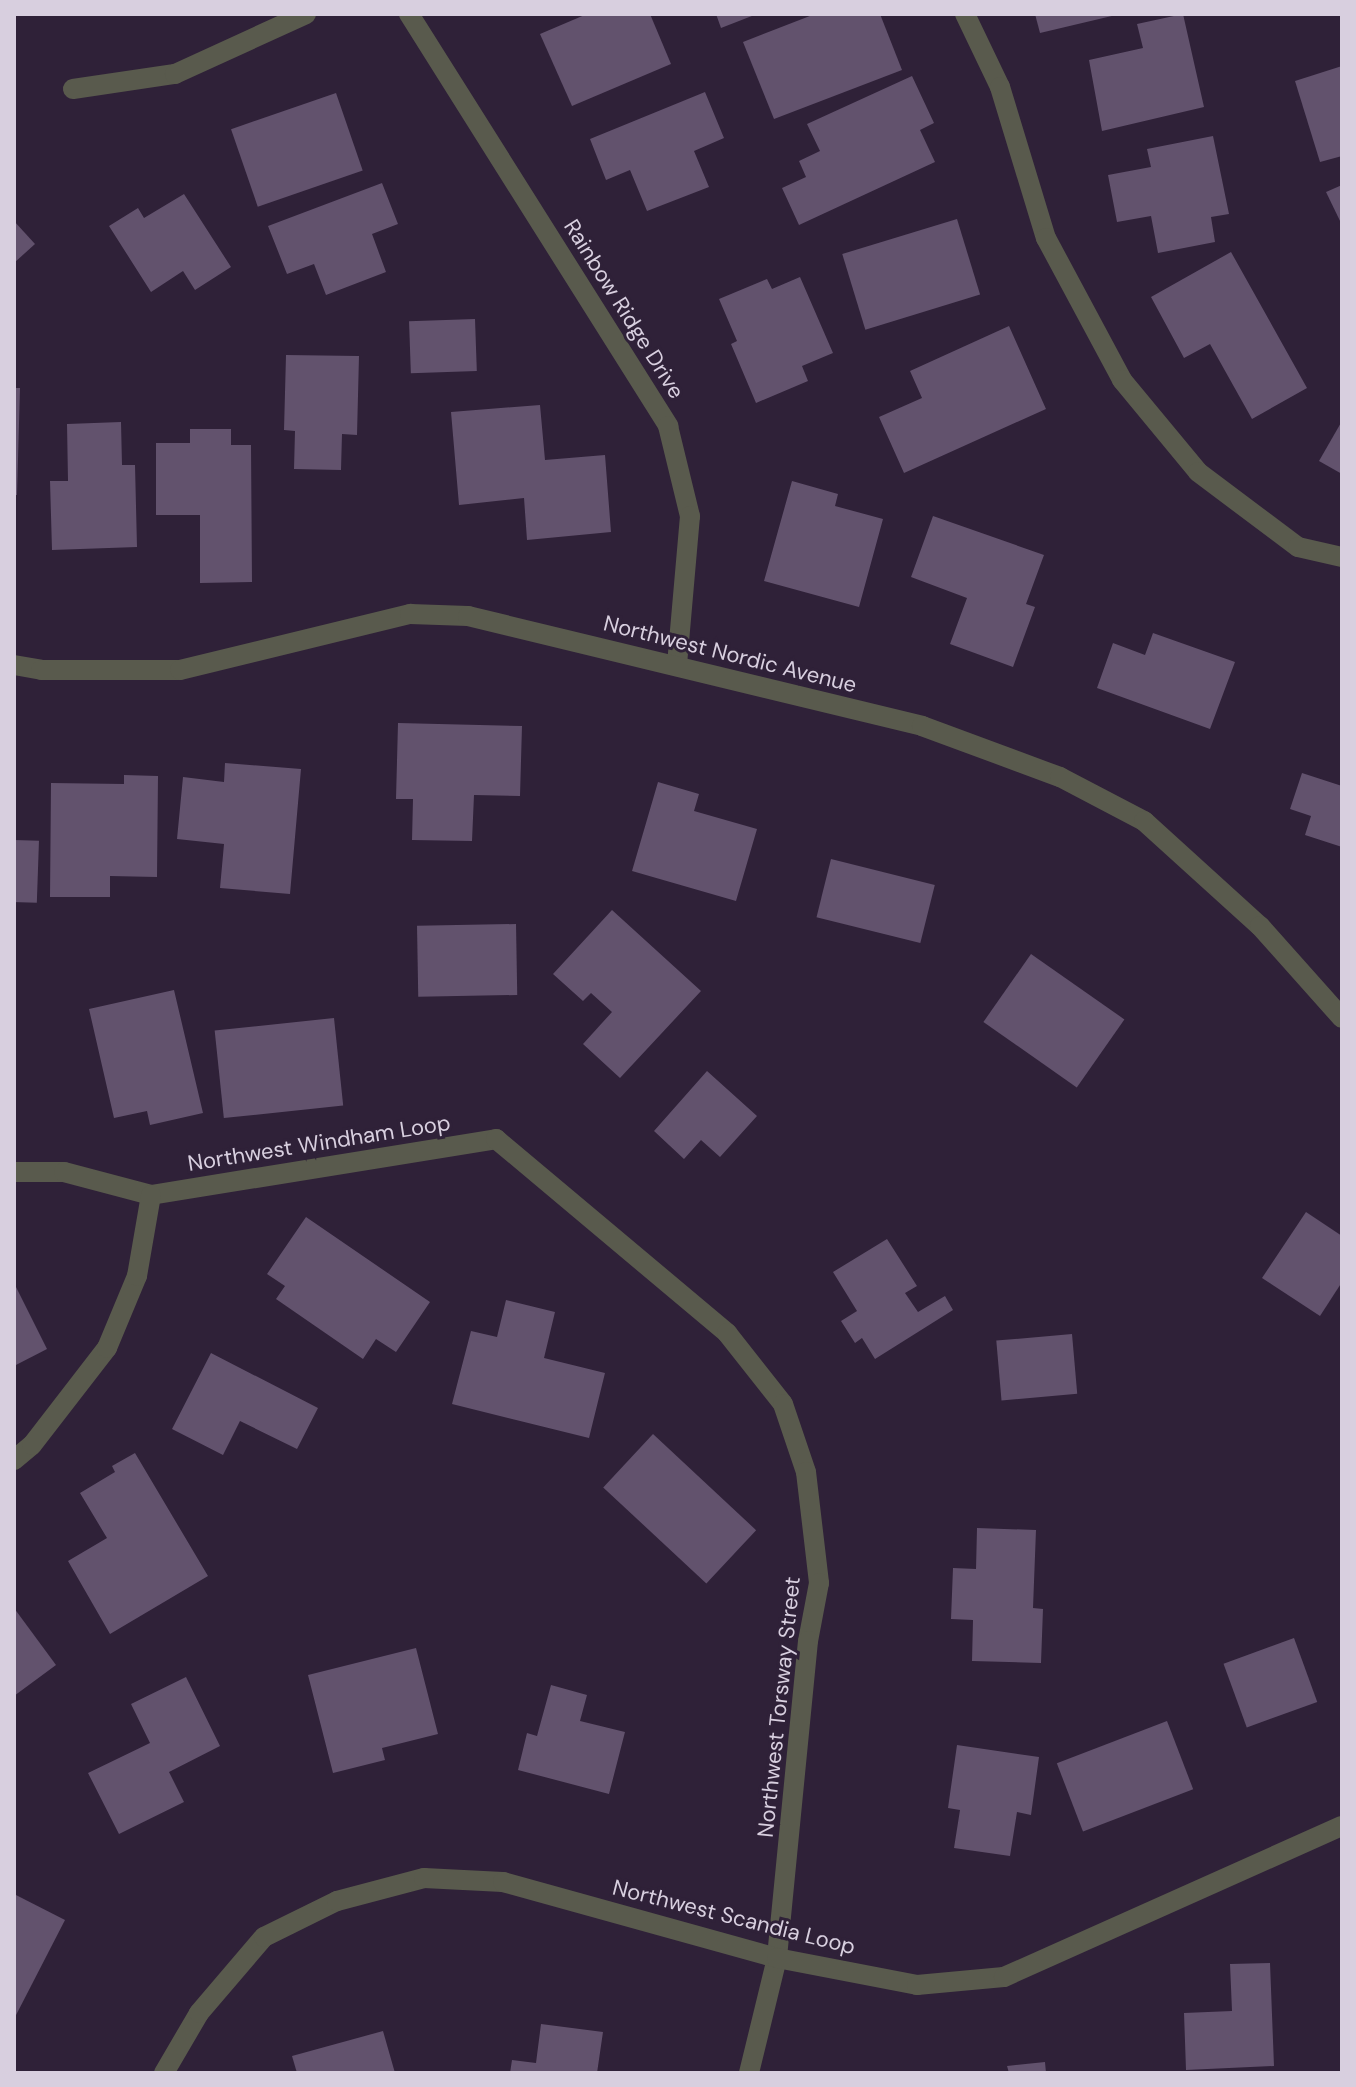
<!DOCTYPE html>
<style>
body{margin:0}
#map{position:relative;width:1356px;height:2087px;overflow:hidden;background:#2f2138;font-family:"DM Sans",sans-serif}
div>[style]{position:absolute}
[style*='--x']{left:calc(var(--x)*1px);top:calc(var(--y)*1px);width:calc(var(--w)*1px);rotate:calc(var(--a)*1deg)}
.building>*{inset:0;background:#62526d;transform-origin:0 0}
.lane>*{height:20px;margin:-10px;padding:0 10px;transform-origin:10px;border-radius:10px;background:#595a4d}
.street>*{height:20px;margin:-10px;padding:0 10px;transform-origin:10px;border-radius:10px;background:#595a4d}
span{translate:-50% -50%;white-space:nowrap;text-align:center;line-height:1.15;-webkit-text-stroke:6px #2f2138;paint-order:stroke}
.street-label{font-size:22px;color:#d8cfdf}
.frame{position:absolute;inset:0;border:16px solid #d8cfdf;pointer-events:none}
</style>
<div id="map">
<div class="building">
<i style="clip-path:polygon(587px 14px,650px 14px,671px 64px,572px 106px,540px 34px)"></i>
<i style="clip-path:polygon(716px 14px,757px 14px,721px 28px)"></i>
<i style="clip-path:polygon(815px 14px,880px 14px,902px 70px,774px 119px,743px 42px)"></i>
<i style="clip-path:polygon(1035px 14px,1116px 14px,1116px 15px,1040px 33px)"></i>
<i style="clip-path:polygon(1183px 14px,1204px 107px,1102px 131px,1089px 60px,1143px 48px,1137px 24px)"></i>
<i style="clip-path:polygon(1342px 66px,1342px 156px,1320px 162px,1295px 81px)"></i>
<i style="clip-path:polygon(912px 76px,934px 123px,920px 130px,935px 162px,799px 225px,782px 188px,806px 177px,799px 161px,820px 151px,807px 124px)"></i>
<i style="clip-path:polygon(705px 92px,724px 138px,694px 151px,709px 187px,647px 211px,630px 170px,606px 180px,590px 139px)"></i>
<i style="left:336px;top:93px;width:82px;height:111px;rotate:71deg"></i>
<i style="clip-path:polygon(1213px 136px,1229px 214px,1211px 217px,1215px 242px,1158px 253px,1151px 216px,1117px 222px,1108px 175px,1151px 167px,1147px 149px)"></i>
<i style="clip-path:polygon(382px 183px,398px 224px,372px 234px,386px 272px,326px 295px,314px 264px,287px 274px,268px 226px)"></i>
<i style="clip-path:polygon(1342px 185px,1342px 225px,1326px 192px)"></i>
<i style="clip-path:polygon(184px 194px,231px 267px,195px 290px,183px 271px,151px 292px,109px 226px,138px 208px,144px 218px)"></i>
<i style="left:957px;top:219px;width:79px;height:120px;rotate:73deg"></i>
<i style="clip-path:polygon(14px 221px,35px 244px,14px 263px)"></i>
<i style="clip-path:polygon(1231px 252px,1307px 388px,1252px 419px,1210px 344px,1184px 358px,1151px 297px)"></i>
<i style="clip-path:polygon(800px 277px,833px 353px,802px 366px,808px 381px,756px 403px,731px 344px,737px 341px,719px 299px,767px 279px,772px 289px)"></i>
<i style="left:475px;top:319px;width:52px;height:66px;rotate:88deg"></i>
<i style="clip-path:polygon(1009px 326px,1046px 409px,904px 473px,879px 417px,922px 398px,910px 371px)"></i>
<i style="clip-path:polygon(286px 355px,359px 356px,357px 435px,342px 434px,341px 470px,294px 469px,295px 431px,284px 430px)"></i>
<i style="clip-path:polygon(14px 388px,20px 388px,17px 495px,14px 495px)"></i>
<i style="clip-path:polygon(540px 405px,545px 460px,605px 455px,611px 532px,527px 540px,524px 498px,459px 505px,451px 412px)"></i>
<i style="clip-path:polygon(1342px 421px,1342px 474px,1319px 461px)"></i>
<i style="clip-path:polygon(121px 422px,122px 465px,135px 465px,137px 547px,52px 550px,50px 481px,68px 481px,67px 424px)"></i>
<i style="clip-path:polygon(190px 429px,231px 429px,231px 445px,251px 445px,252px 582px,200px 583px,200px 515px,156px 515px,156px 443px,190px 443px)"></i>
<i style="clip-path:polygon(792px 481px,838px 494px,835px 506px,883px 519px,859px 607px,764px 581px)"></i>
<i style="clip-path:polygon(933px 516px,1044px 555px,1026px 604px,1035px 607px,1013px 667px,950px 644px,967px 598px,911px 577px)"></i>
<i style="clip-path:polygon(1153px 633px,1235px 662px,1210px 729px,1097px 688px,1113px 643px,1145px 655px)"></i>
<i style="clip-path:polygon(398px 723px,522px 726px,520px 796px,474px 795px,472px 841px,412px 840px,413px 799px,396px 799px)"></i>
<i style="clip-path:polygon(225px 763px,301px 769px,290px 894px,220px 888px,224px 844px,177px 839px,183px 777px,224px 782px)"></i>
<i style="clip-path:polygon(1302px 773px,1342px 786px,1342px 847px,1305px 835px,1311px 816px,1290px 809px)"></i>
<i style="clip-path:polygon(124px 775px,158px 776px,157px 877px,110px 876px,110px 897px,50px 897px,51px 783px,124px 784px)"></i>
<i style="clip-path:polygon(658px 782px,699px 794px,694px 811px,757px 829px,736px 901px,632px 871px)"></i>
<i style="left:14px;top:840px;width:25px;height:62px;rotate:2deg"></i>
<i style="left:831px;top:859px;width:107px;height:60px;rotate:14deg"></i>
<i style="clip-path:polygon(612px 910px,701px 991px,620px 1078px,583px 1044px,612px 1012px,591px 993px,583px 1001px,553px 974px)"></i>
<i style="left:516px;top:924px;width:71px;height:99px;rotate:89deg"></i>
<i style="left:1031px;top:954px;width:114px;height:83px;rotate:35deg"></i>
<i style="clip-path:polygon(174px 990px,203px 1113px,150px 1125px,147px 1111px,114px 1118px,89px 1009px)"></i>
<i style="left:334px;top:1018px;width:88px;height:120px;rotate:84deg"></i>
<i style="clip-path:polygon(707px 1071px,757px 1116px,720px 1157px,701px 1140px,684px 1159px,654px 1131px)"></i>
<i style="clip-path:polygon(1306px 1212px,1342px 1236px,1342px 1282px,1320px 1316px,1262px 1278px)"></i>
<i style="clip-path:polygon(306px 1217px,430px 1302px,396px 1352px,376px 1339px,363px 1359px,276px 1299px,285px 1286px,267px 1274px)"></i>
<i style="clip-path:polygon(887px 1239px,917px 1286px,905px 1293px,918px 1312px,945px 1296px,953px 1310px,875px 1359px,862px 1338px,855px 1343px,841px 1321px,857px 1311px,833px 1272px)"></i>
<i style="clip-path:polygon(14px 1283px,47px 1349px,14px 1366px)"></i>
<i style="clip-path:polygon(506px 1300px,555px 1312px,544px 1358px,605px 1373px,589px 1438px,452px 1404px,471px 1331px,497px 1337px)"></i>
<i style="left:1072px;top:1334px;width:60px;height:76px;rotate:85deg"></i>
<i style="clip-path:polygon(211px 1353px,318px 1408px,297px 1449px,240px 1421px,223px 1455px,172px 1429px)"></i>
<i style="left:653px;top:1434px;width:141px;height:73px;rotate:43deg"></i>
<i style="clip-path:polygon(135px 1453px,208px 1576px,110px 1634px,68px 1561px,107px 1538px,80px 1493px,115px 1472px,112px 1466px)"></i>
<i style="clip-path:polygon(977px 1528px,1036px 1530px,1033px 1608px,1043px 1609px,1041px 1663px,972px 1661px,973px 1620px,951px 1619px,953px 1568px,976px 1569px)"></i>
<i style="clip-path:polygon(14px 1608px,56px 1665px,14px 1696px)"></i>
<i style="left:1294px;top:1638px;width:68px;height:75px;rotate:70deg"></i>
<i style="clip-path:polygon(416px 1648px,438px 1734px,382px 1748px,385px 1760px,333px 1773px,308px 1675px)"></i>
<i style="clip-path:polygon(186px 1677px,220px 1746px,169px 1772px,184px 1802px,119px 1834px,88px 1773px,150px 1743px,131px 1704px)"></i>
<i style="clip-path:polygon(551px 1685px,587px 1695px,580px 1721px,625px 1732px,609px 1794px,518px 1770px,527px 1733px,537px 1736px)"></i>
<i style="left:1167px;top:1721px;width:73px;height:118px;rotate:69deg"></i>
<i style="clip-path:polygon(957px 1745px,1039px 1757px,1031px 1815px,1017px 1812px,1010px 1856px,954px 1848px,960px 1810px,948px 1808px)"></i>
<i style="clip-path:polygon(14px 1894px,65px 1920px,14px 2019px)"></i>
<i style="clip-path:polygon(1270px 1963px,1274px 2066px,1186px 2070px,1184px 2013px,1232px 2011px,1230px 1964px)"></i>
<i style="clip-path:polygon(541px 2024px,603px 2032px,597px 2073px,510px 2073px,512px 2060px,536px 2063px)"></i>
<i style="clip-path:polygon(383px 2031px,395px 2073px,297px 2073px,292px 2056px)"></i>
<i style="clip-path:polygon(1045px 2062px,1046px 2073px,1009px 2073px,1007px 2066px)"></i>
</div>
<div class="lane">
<i style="--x:14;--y:1172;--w:50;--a:0"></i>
<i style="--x:64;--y:1172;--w:90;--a:14.8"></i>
<i style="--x:151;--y:1195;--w:350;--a:-9.2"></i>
<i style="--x:14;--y:1460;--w:23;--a:-40"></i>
<i style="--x:32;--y:1445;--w:123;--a:-52.3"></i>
<i style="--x:107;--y:1348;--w:78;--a:-67.4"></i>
<i style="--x:137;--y:1276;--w:82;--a:-80.2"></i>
</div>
<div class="street">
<i style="--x:409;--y:14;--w:487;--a:57.8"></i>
<i style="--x:668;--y:426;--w:93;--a:76.3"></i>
<i style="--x:690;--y:516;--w:150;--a:95"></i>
<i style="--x:965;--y:14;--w:81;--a:64.4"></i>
<i style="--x:1000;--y:87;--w:158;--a:73.1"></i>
<i style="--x:1046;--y:238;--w:161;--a:61.8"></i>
<i style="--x:1122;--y:380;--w:119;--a:50.4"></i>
<i style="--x:1198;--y:472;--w:125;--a:36.9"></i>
<i style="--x:1298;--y:547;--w:45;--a:12.8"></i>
<i style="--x:73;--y:89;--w:103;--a:-8.4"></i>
<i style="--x:175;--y:74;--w:144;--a:-24.6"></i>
<i style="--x:14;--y:665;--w:27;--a:10"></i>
<i style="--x:41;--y:670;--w:139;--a:0"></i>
<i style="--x:180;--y:670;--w:237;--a:-13.7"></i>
<i style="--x:410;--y:614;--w:58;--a:2"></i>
<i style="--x:468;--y:616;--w:467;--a:13.6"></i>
<i style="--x:922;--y:726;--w:147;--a:20.3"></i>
<i style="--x:1060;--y:777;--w:95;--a:27.6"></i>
<i style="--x:1144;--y:821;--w:156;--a:42.2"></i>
<i style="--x:1260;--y:926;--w:123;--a:48.3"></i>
<i style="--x:496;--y:1139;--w:302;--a:40"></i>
<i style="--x:727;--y:1333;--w:90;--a:51.7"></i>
<i style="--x:783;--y:1404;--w:72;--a:71.3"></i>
<i style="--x:806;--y:1472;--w:112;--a:83.3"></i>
<i style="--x:819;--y:1583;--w:59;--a:100.7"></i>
<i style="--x:808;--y:1641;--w:319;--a:95.6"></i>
<i style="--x:777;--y:1958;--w:118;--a:103.7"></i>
<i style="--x:164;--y:2073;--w:69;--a:-59.7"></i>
<i style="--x:199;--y:2013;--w:100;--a:-49.5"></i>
<i style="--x:264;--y:1937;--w:81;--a:-26.3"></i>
<i style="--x:337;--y:1901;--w:90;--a:-14.8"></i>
<i style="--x:424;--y:1878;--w:79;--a:2.9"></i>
<i style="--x:503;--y:1882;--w:284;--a:15.5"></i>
<i style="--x:777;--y:1958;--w:143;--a:10.9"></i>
<i style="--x:917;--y:1985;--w:87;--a:-5.3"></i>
<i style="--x:1004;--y:1977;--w:370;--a:-24.1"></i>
</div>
<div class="street-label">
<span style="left:624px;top:309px;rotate:58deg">Rainbow Ridge Drive</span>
<span style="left:730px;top:654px;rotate:14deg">Northwest Nordic Avenue</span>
<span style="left:319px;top:1143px;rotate:-9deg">Northwest Windham Loop</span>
<span style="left:779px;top:1707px;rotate:-84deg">Northwest Torsway Street</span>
<span style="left:734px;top:1917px;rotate:14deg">Northwest Scandia Loop</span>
</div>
<div class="frame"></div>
</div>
